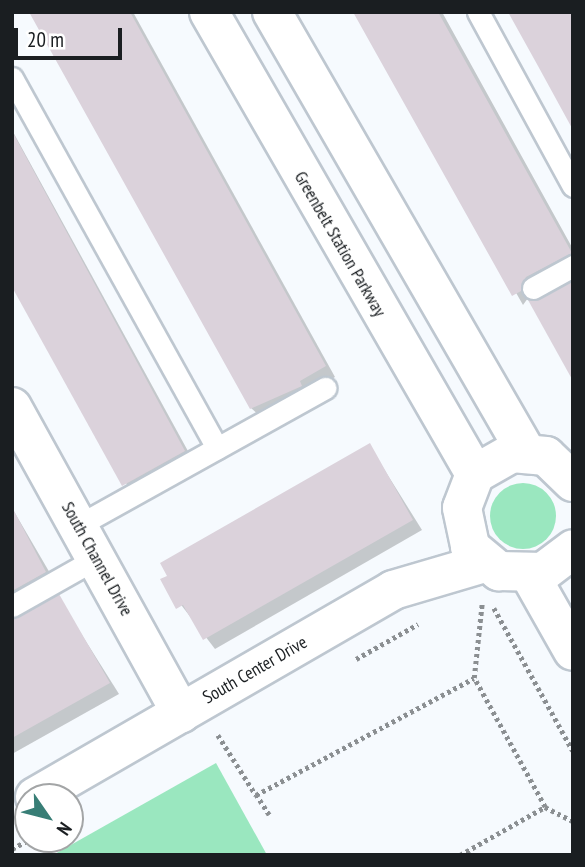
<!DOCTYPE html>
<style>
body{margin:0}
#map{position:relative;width:585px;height:867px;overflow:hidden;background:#f6fafe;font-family:"PT Sans Narrow",sans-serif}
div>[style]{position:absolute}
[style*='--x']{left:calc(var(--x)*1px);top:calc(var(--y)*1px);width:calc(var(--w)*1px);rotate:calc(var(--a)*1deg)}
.green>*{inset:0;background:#9ae7bf}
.round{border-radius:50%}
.shadow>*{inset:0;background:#0003}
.building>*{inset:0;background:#dbd2db}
.path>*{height:4.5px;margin-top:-2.25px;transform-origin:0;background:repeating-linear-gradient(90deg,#8b8f92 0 3.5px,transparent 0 7px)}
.roads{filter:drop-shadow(2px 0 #bec7d0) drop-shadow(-2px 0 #bec7d0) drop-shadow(0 2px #bec7d0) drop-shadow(0 -2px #bec7d0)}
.lane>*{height:21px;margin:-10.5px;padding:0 10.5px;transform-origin:10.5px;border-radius:10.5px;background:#fff}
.street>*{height:38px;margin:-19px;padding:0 19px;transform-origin:19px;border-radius:19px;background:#fff}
span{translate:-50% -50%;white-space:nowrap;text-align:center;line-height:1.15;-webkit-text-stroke:6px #fff;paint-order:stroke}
.street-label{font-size:18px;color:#1a1e21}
.frame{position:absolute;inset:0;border:14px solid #1a1e21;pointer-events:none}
.north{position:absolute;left:14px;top:783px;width:70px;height:70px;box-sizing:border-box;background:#fff;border:2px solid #a3a5a6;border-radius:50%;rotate:125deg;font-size:19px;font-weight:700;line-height:28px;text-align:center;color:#1a1e21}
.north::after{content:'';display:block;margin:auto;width:24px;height:32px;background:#387e76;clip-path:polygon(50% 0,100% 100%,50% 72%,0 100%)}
.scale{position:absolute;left:14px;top:28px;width:108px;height:32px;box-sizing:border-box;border:4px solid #1a1e21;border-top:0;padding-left:9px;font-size:21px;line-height:24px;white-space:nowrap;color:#1a1e21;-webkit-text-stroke:5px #fff;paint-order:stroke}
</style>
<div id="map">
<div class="green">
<i class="round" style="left:490px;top:483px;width:66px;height:66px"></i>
<i style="clip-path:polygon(216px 763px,267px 855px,53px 855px)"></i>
</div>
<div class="shadow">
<i style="clip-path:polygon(31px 12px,133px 12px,335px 377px,262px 418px,251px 408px)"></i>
<i style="clip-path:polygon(355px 12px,442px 12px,573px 249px,573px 268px,536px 287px,523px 305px)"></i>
<i style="clip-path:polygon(12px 130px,194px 462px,133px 495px,12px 285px)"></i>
<i style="clip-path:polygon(369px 445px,422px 530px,215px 649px,162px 580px)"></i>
<i style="clip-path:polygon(12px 508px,54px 580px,12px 602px)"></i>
<i style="clip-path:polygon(70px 616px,119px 694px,12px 754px,12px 649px)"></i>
</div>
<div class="building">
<i style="clip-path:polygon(29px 12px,130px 12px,326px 366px,300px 381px,302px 386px,250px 409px)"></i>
<i style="clip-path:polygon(353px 12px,438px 12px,572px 253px,526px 277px,521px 291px,512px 296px)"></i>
<i style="clip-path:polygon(508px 12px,573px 12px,573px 130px,538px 66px)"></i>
<i style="clip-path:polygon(12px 131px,185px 451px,122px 486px,12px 287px)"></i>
<i style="clip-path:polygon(573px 281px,573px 381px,528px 300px)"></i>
<i style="clip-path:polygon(370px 443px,413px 520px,203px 640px,183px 605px,176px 609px,160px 579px,167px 576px,160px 563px)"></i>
<i style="clip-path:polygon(12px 507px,46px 572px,12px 591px)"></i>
<i style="clip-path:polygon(59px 594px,110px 683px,12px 738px,12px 619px)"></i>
</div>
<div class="path">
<i style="--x:494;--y:608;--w:163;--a:61.1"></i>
<i style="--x:356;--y:659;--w:71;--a:-29.4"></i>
<i style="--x:218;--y:735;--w:71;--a:57.7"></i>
<i style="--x:545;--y:807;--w:31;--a:27"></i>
<i style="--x:269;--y:815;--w:24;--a:-123"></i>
<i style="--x:256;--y:795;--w:247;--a:-28.2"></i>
<i style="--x:12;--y:849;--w:21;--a:-29"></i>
<i style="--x:460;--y:855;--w:98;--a:-29.5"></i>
<i style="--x:545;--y:807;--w:147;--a:-118.8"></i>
<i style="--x:474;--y:678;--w:75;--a:-83.9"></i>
</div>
<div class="roads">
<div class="lane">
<i style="--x:478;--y:12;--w:198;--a:61.4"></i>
<i style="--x:12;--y:78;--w:423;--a:61"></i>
<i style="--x:533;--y:288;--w:46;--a:-28.8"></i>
<i style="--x:79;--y:525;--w:282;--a:-29.1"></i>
<i style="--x:12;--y:606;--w:98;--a:-29.5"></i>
</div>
<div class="street">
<i style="--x:209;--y:12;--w:533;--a:60.07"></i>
<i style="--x:272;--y:12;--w:508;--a:60"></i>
<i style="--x:12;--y:407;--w:350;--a:61.1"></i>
<i style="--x:573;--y:482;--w:37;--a:-136"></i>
<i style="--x:546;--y:456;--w:34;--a:-175"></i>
<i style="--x:512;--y:453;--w:43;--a:150.4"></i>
<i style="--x:475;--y:474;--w:36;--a:111"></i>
<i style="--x:462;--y:508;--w:40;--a:78"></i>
<i style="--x:470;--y:547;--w:38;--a:40"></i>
<i style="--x:499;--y:571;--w:44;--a:1.3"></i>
<i style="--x:543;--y:572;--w:38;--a:-37"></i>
<i style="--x:530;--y:575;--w:87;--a:60.5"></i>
<i style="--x:35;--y:797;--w:414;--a:-30"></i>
<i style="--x:393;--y:590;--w:96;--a:-16.4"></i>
</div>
</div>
<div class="street-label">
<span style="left:340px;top:244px;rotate:60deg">Greenbelt Station Parkway</span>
<span style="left:97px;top:559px;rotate:61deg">South Channel Drive</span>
<span style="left:255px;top:670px;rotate:-30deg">South Center Drive</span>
</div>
<div class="frame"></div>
<div class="north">N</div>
<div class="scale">20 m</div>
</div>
